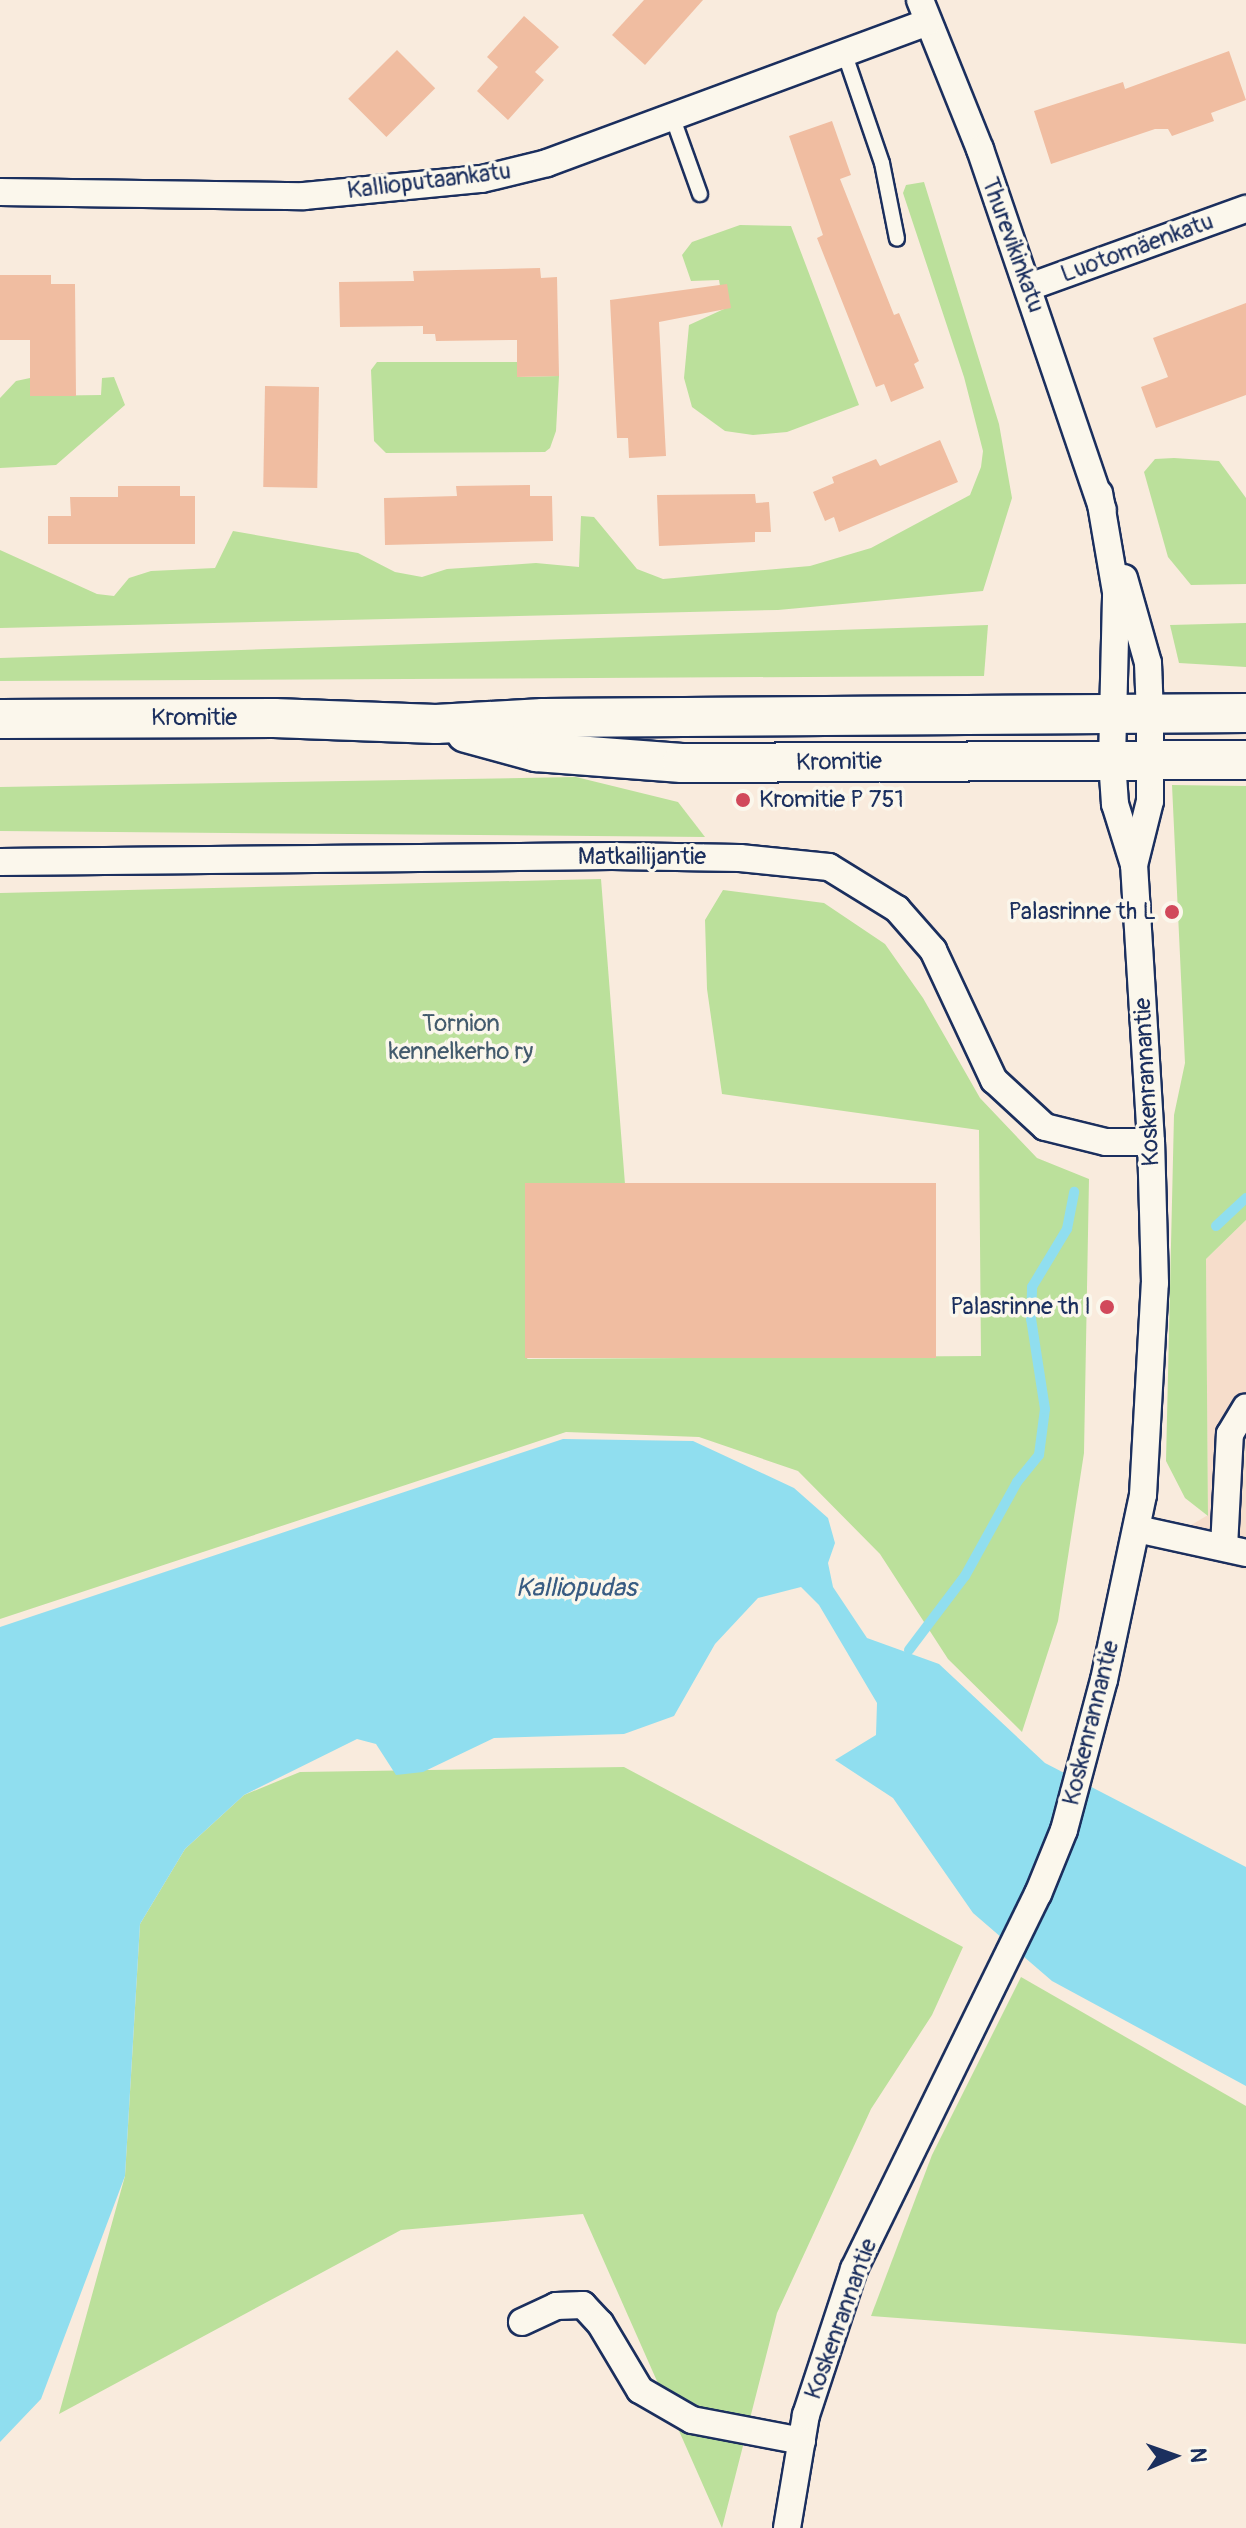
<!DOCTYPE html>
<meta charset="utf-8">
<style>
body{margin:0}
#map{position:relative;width:1246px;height:2528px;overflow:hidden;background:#f9ebdd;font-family:Pangolin,sans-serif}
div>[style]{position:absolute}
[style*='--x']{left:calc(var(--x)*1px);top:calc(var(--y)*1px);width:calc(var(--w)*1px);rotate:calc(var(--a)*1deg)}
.built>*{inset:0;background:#f6ddcb}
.green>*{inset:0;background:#bbe09b}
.water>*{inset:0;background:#90deef}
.stream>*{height:10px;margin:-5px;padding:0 5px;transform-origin:5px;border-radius:5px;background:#90deef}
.building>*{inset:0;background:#f0bda1;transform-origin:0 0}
.roads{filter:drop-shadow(2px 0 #1b2f5e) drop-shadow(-2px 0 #1b2f5e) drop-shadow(0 2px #1b2f5e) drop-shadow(0 -2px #1b2f5e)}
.lane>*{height:14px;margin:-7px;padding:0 7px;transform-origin:7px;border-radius:7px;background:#fbf7ec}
.street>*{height:26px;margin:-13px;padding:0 13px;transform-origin:13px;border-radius:13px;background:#fbf7ec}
.secondary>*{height:38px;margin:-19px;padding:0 19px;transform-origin:19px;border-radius:19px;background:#fbf7ec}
.dots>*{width:22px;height:22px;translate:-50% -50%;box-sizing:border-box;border:4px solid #fbf7ec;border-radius:50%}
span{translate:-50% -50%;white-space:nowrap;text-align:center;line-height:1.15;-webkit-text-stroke:7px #fbf7ec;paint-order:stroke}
.street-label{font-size:24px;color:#1b2f5e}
.poi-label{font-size:24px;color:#1b2f5e}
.left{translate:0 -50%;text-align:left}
.right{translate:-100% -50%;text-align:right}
.park-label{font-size:24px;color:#435b6d}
.water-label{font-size:26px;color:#385b82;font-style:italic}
.north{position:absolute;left:1134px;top:2416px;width:80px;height:80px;-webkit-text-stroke:6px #fbf7ec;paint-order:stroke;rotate:88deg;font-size:22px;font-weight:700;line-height:32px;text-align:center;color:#1b2f5e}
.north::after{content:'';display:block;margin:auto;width:28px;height:36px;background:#1b2f5e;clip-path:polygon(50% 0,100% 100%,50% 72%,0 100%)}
</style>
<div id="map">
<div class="built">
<i style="clip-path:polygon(1246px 1220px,1246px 1570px,1156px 1546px,1208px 1515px,1206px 1259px)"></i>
</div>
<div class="green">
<i style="clip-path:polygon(924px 182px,999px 424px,1012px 498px,983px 591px,778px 610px,0 628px,0 550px,97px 594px,114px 596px,129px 578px,151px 571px,215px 568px,233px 531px,358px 553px,395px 572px,422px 577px,447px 569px,536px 563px,579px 567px,581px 516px,594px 517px,637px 569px,663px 579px,810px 566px,871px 548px,970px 495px,981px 467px,983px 451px,964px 377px,903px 193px,906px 185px)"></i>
<i style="clip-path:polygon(740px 225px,791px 226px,859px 405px,787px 432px,753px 435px,725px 431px,692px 407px,684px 378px,689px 325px,724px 309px,719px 280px,691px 281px,682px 255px,692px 242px)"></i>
<i style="clip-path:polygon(377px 362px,517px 362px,518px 377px,559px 376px,556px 431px,550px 448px,545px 452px,386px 453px,374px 441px,371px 370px)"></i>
<i style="clip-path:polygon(114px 377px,125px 405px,56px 465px,0 468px,0 398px,16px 381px,30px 378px,31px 396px,101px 395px,102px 378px)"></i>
<i style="clip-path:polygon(1174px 458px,1219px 461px,1246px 498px,1246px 584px,1191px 585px,1168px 557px,1144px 472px,1155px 459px)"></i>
<i style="clip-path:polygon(1246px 623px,1246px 667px,1179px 663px,1170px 625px)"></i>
<i style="clip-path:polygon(988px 625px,984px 676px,0 681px,0 658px)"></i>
<i style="clip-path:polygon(576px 777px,678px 802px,705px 837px,0 831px,0 787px)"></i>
<i style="clip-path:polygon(1172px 785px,1246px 786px,1246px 1220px,1206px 1259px,1208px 1516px,1185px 1498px,1166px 1461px,1174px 1115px,1185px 1063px)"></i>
<i style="clip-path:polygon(601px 879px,625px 1184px,527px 1359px,981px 1356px,979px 1130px,722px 1094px,707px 989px,705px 920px,723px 890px,824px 903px,885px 944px,923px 998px,980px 1098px,1037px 1158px,1089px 1179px,1084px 1453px,1058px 1621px,1022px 1732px,948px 1659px,880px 1554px,798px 1471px,699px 1437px,566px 1432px,0 1619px,0 893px)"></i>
<i style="clip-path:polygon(624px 1767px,963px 1947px,932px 2015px,871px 2109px,777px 2313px,722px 2528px,583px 2214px,401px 2230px,59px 2414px,125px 2176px,140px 1924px,185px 1849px,244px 1795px,300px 1772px)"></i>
<i style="clip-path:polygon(1021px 1977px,1246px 2106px,1246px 2344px,871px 2316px,932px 2155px)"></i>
</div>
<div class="water">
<i style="clip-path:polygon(563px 1439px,693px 1441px,794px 1488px,828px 1518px,835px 1543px,828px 1563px,833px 1587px,867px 1638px,939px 1664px,1045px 1763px,1246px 1867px,1246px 2086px,1052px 1981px,973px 1913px,893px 1798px,835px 1760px,876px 1735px,877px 1703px,819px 1605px,801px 1587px,758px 1598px,715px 1644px,674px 1716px,624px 1734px,494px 1738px,423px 1772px,396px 1775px,376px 1744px,357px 1739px,244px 1795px,185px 1849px,140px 1924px,125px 2176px,41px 2399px,0 2442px,0 1627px)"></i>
</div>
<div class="stream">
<i style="--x:1216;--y:1226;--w:41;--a:-43"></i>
<i style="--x:909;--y:1650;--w:93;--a:-52.9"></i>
<i style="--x:965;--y:1576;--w:107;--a:-61"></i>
<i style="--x:1017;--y:1482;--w:35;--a:-51"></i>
<i style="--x:1039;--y:1455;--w:46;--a:-82.6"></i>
<i style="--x:1045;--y:1409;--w:91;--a:-98.8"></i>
<i style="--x:1031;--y:1319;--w:32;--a:-88"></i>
<i style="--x:1032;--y:1287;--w:68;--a:-58.9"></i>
<i style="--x:1067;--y:1229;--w:38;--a:-79"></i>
</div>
<div class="building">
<i style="clip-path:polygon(644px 0,703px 0,645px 65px,612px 35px)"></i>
<i style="clip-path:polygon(524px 16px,559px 47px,535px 72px,544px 80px,508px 120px,477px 91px,498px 67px,487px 57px)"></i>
<i style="left:397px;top:50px;width:54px;height:69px;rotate:45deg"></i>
<i style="clip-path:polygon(1229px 51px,1246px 100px,1211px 113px,1214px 121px,1172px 136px,1168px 129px,1155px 129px,1051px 164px,1034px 111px,1123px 82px,1125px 89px)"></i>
<i style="clip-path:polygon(832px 121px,851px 175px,840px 179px,894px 315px,899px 313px,919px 361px,914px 364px,924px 388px,891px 402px,884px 384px,876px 387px,817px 238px,823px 235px,789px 136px)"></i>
<i style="clip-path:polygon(540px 268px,541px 278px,557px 277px,559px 376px,517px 377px,517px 340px,436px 341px,435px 334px,423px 334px,423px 326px,340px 327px,339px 282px,414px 281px,413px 271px)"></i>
<i style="clip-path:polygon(0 275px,51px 275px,51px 284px,75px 284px,76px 396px,30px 396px,30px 340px,0 340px)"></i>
<i style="clip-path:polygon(727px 284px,731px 308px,659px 322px,666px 456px,629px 458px,628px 438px,617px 438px,610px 300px)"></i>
<i style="clip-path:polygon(1246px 303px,1246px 395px,1156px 428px,1141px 387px,1168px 377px,1153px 338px)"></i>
<i style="left:265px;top:386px;width:54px;height:101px;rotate:1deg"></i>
<i style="clip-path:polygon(940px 440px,958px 482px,839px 532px,834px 517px,825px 521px,813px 492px,834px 483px,832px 477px,876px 459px,880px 466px)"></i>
<i style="clip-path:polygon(530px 485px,530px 496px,552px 496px,553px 541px,385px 545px,384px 498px,457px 496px,456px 486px)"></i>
<i style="clip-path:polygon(118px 486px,180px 486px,180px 496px,195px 496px,195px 544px,48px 544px,48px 516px,71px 516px,70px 497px,118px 497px)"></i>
<i style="clip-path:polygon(755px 494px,756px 503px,769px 502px,771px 532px,755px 532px,755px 542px,659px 546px,657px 495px)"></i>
<i style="left:936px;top:1183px;width:175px;height:411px;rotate:90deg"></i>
</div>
<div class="roads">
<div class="lane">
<i style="--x:844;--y:52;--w:117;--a:71.1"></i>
<i style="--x:882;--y:163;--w:77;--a:78.8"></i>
<i style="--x:672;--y:116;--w:83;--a:70.3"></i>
</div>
<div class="street">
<i style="--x:920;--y:0;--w:161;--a:68.1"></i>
<i style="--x:980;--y:149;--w:381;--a:71.2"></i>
<i style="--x:0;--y:192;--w:304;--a:0.8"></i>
<i style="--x:304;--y:196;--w:179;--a:-5.5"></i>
<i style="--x:482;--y:179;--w:67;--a:-13.8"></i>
<i style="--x:547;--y:163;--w:406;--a:-20.3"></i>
<i style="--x:1029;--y:287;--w:231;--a:-19.8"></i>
<i style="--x:1124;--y:578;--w:88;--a:74.2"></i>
<i style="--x:1148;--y:663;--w:51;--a:87.8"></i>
<i style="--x:1150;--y:714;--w:87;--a:90"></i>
<i style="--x:1150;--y:801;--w:66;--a:104"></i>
<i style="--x:0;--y:862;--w:612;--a:-0.56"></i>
<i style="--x:612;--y:856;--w:128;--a:0.9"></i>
<i style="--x:740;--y:858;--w:89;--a:5.8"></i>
<i style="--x:829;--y:867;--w:80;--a:31.7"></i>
<i style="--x:897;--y:909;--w:55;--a:48.7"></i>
<i style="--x:933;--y:950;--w:144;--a:64.9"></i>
<i style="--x:994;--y:1080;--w:69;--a:42.7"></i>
<i style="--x:1045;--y:1127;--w:63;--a:13.8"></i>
<i style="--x:1106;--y:1142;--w:45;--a:0"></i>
<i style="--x:1137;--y:1529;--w:112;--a:12.4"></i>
<i style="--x:1224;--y:1547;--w:113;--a:-87"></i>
<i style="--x:1230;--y:1434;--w:31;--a:-59"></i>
<i style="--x:522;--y:2322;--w:38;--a:-25"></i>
<i style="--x:556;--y:2306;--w:27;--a:-2"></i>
<i style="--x:583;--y:2305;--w:25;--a:47"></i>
<i style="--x:600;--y:2323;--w:78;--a:59.2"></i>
<i style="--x:640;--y:2390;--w:60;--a:30"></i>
<i style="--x:692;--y:2420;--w:112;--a:10.8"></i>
<i style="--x:787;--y:2528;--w:115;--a:-80.5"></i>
<i style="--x:806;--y:2415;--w:154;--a:-71.8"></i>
<i style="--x:854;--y:2269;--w:418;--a:-63.9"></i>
<i style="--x:1038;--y:1894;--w:69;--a:-67.9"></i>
<i style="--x:1064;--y:1830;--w:155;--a:-75.1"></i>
<i style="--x:1104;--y:1680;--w:189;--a:-78.1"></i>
<i style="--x:1143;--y:1495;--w:212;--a:-86.8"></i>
<i style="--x:1155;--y:1283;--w:141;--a:-91.6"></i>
<i style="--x:1151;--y:1142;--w:278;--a:-93.5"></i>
<i style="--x:1134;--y:865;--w:64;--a:-107.3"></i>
<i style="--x:1115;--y:804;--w:43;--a:-94"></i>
<i style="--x:1112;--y:761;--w:169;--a:-88.6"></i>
<i style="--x:1116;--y:592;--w:100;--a:-99.7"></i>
</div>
<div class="secondary">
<i style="--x:0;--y:719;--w:274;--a:-0.2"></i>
<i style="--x:274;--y:718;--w:162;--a:2.1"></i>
<i style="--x:436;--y:724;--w:107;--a:-3.2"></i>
<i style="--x:543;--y:718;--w:703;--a:-0.41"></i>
<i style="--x:466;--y:733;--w:73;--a:15.2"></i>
<i style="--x:536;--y:752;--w:146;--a:4.3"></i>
<i style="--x:682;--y:763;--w:564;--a:-0.3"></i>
</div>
</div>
<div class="dots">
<i style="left:743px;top:800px;background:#d1495b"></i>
<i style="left:1172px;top:912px;background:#d1495b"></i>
<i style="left:1107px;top:1307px;background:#d1495b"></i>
</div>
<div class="street-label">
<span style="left:429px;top:181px;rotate:-7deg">Kallioputaankatu</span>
<span style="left:1013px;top:245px;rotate:70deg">Thurevikinkatu</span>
<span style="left:1137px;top:248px;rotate:-20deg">Luotomäenkatu</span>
<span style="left:194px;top:718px">Kromitie</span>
<span style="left:839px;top:762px;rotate:-1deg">Kromitie</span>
<span style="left:642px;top:857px">Matkailijantie</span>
<span style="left:1147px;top:1082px;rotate:-93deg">Koskenrannantie</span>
<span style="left:1091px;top:1723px;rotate:-76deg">Koskenrannantie</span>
<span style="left:841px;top:2319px;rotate:-70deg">Koskenrannantie</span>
</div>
<div class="poi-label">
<span class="left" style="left:759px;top:800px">Kromitie P 751</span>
<span class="right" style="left:1156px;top:912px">Palasrinne th L</span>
<span class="right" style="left:1091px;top:1307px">Palasrinne th I</span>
</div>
<div class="park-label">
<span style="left:461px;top:1038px">Tornion<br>kennelkerho ry</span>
</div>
<div class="water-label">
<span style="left:576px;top:1589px">Kalliopudas</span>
</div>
<div class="north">N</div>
</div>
